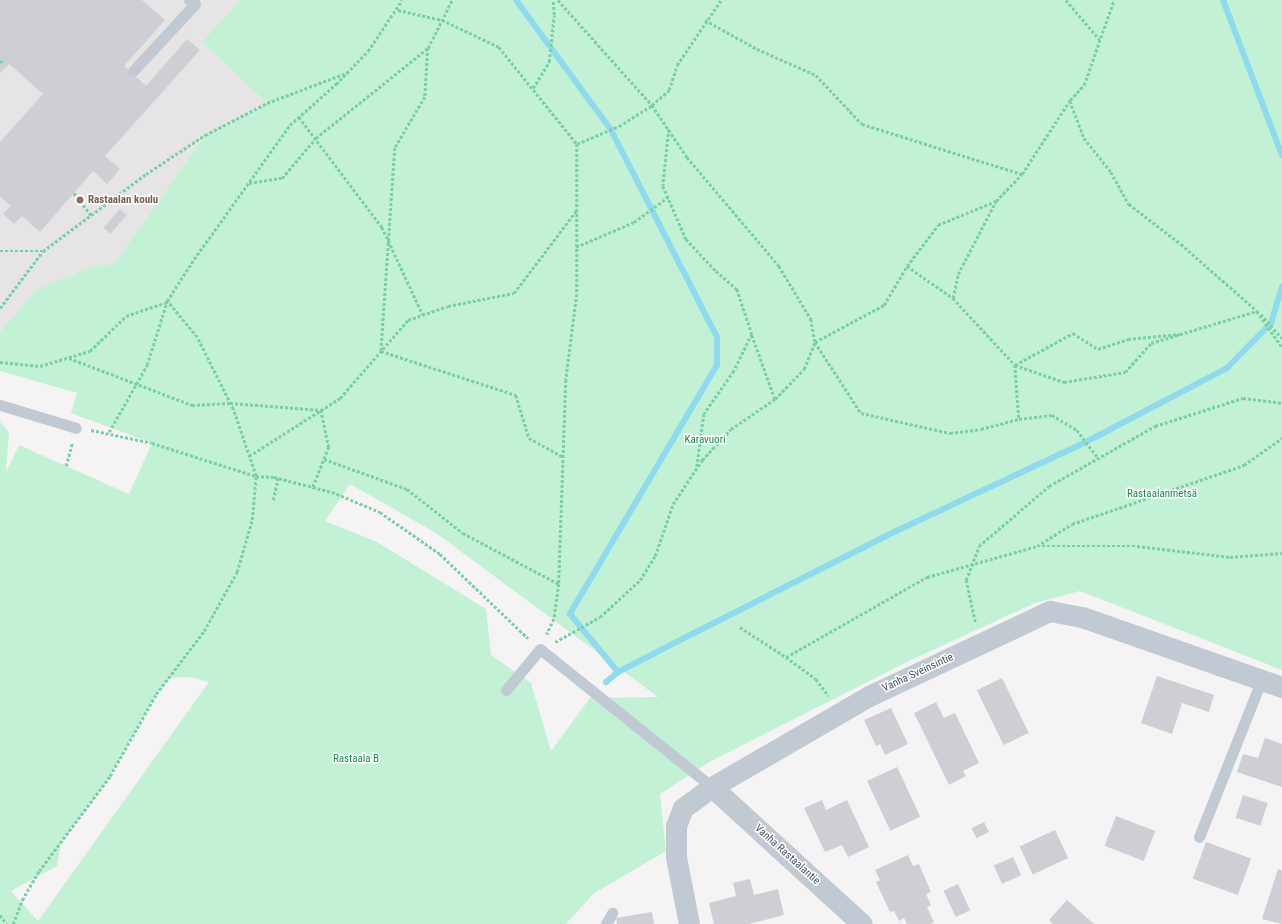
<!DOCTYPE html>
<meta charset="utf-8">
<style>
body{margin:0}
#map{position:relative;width:1282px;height:924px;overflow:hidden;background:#f5f3f3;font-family:"Roboto Condensed",sans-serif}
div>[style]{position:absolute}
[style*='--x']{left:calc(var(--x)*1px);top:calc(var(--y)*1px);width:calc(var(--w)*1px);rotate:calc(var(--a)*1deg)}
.education>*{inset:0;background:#e6e4e5}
.green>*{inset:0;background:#c3f1d5}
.stream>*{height:6px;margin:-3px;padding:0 3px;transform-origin:3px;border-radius:3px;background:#90daee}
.building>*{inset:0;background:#cdcfd5;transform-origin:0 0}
.path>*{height:2.5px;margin-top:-1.25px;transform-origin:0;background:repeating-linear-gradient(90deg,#7ad0a6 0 3px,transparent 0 5px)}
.lane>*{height:11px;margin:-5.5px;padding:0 5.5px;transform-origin:5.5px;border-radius:5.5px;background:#c1cad2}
.street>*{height:21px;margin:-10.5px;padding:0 10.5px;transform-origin:10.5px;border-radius:10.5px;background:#c1cad2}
.dots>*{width:11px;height:11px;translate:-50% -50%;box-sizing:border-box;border:2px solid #fff;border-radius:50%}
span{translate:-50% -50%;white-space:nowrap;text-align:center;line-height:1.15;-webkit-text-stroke:3px #fff;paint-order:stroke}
.education-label{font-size:11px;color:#785e54;font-weight:700}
.left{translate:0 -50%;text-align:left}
.park-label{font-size:11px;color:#17864f}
.street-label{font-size:11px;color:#4a5661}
</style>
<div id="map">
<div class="education">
<i style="clip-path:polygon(0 0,240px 0,202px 42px,267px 103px,205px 135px,114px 264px,96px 265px,37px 289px,0 332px)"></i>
</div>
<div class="green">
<i style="clip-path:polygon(evenodd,240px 0,1282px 0,1282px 670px,1080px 591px,1035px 603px,909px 661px,711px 761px,660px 794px,666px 851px,593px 894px,566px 924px,0 924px,0 422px,9px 432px,6px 472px,19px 445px,129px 494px,152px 443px,71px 413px,77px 393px,0 371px,0 332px,37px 289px,96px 265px,114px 264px,205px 135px,267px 103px,202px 42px,240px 0,350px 484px,436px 533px,658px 697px,590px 698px,551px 751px,531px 683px,491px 655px,486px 609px,377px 542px,325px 521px,350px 484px,240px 0,190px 677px,209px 682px,38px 921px,11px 891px,57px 866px,61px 842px,110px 776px,156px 694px,169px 678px,190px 677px)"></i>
</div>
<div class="stream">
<i style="--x:516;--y:0;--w:161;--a:53.8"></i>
<i style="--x:611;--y:130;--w:233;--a:62.9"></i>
<i style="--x:717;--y:337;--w:28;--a:90"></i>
<i style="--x:717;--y:365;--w:289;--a:120.6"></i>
<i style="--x:570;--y:614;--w:75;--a:50.4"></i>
<i style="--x:1223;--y:0;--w:166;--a:69.2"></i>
<i style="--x:606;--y:682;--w:16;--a:-40"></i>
<i style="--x:618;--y:672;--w:85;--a:-27.2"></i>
<i style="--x:694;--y:633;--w:224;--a:-26.8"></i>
<i style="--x:894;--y:532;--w:212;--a:-25.1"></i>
<i style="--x:1086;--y:442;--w:159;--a:-27.7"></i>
<i style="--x:1227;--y:368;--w:63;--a:-45.6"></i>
<i style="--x:1271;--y:323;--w:38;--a:-73"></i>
</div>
<div class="building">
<i style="clip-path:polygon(0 0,142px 0,165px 20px,124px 66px,146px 86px,187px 39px,200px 50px,105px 156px,120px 169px,107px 184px,93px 171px,40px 232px,22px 216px,14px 224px,3px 214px,11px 206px,0 197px,0 142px,43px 94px,9px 64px,0 73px)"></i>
<i style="left:120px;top:209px;width:9px;height:25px;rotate:41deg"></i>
<i style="clip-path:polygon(1157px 676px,1214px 695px,1209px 712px,1182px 703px,1172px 734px,1141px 723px)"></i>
<i style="left:1002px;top:678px;width:61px;height:28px;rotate:64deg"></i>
<i style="clip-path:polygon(936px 702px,944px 718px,955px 713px,979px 763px,963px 771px,966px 776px,949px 785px,914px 713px)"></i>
<i style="clip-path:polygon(891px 708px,908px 744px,885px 755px,880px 744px,876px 746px,864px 720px)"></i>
<i style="clip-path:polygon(1265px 738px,1282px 744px,1282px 787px,1237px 772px,1243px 754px,1258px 758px)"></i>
<i style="left:897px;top:767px;width:55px;height:33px;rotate:65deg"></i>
<i style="left:1243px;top:795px;width:26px;height:24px;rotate:18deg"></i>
<i style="clip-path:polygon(822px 800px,826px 810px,847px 800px,869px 847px,848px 857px,842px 845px,825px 852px,804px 808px)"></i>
<i style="left:1116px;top:816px;width:42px;height:32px;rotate:21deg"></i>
<i style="left:984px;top:822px;width:11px;height:14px;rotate:63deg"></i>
<i style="left:1055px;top:830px;width:31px;height:39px;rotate:65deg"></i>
<i style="left:1206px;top:842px;width:48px;height:39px;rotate:20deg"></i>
<i style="clip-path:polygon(908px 855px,913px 866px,919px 864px,931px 892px,926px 894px,931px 905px,927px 907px,934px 922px,931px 924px,907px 924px,904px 918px,899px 921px,894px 911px,890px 912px,876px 882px,880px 880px,875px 870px)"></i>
<i style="left:1013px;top:857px;width:20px;height:21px;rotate:66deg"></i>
<i style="clip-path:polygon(1278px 869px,1282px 870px,1282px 924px,1262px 919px)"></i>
<i style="clip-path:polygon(750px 879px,754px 895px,778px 889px,784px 915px,749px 924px,714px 924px,709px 903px,736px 896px,733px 883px)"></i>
<i style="left:958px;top:884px;width:29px;height:16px;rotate:65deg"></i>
<i style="clip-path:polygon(1067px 900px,1094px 924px,1053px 924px,1049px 920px)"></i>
<i style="clip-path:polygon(652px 912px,654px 924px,617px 924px,616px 918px)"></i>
</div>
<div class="path">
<i style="--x:558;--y:0;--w:141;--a:48.2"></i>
<i style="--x:652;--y:105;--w:63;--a:56.1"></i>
<i style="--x:687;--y:157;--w:143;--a:49.8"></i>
<i style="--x:779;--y:266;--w:62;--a:58.9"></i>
<i style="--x:811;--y:319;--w:23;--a:80"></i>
<i style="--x:815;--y:342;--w:85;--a:57.1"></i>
<i style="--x:861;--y:413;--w:91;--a:12.7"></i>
<i style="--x:950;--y:433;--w:31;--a:-7"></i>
<i style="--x:981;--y:429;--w:39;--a:-15"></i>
<i style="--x:1019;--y:419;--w:33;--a:-7"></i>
<i style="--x:1052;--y:415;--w:29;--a:31"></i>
<i style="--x:1077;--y:430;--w:35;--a:53"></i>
<i style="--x:1066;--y:0;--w:52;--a:49.6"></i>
<i style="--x:398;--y:10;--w:45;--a:12.8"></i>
<i style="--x:442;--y:20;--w:63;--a:25.3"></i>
<i style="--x:499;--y:47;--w:124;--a:51.2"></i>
<i style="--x:577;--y:144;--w:150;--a:90"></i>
<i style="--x:577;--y:294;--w:87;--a:97.3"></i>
<i style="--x:566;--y:380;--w:204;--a:92"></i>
<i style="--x:559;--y:584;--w:35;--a:98"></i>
<i style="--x:554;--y:619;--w:17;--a:115"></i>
<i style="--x:705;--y:20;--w:60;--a:29.1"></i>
<i style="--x:757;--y:49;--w:64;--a:23.8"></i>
<i style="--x:816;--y:75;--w:67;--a:46.8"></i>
<i style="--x:862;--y:124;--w:168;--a:17.4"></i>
<i style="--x:428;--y:48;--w:49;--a:93.5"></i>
<i style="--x:425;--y:97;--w:59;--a:120.5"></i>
<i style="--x:395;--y:148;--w:203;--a:93.9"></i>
<i style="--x:381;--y:351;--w:142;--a:18.1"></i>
<i style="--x:516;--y:395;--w:45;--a:73.2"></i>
<i style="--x:529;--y:438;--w:39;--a:29"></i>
<i style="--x:0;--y:63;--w:5;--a:-53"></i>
<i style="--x:533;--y:88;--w:31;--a:-58"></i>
<i style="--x:549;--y:62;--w:47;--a:-83.9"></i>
<i style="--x:554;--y:15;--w:15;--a:-94"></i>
<i style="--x:1070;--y:101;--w:40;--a:69"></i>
<i style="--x:1084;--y:138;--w:43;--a:51.5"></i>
<i style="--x:1111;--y:172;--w:37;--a:61"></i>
<i style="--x:1129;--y:204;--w:66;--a:37.6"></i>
<i style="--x:1181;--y:244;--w:101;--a:41.4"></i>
<i style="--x:299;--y:117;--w:138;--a:53"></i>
<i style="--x:382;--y:227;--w:97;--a:65"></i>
<i style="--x:669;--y:129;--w:57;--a:96"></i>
<i style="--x:663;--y:186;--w:58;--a:66.5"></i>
<i style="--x:686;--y:239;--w:44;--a:46.8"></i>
<i style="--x:716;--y:271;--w:28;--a:41"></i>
<i style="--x:737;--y:289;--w:47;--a:71.6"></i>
<i style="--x:752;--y:334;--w:41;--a:115.9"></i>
<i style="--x:734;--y:371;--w:52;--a:124.9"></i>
<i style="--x:704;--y:414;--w:53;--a:97.5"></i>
<i style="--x:577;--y:144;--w:46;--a:-23.2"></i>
<i style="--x:619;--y:126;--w:39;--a:-32"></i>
<i style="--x:652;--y:105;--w:23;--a:-41"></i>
<i style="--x:669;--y:90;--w:26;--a:-72"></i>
<i style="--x:677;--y:65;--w:78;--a:-55.9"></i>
<i style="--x:249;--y:183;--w:33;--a:-9"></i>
<i style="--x:282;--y:178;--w:52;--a:-49.6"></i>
<i style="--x:316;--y:138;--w:144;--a:-38.8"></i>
<i style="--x:428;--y:48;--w:54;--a:-63.4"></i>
<i style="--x:74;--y:193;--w:28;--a:52"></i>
<i style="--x:576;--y:247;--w:63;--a:-23.3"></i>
<i style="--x:634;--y:222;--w:42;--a:-36.3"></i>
<i style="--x:0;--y:251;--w:42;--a:0"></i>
<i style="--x:907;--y:266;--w:56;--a:34.8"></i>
<i style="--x:953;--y:298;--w:91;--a:47.2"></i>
<i style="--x:1015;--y:365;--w:52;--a:19.1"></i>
<i style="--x:1064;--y:382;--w:62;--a:-9.3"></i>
<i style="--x:1125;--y:372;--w:39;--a:-48"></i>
<i style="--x:1151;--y:343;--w:111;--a:-16.8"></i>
<i style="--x:1257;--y:311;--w:44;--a:55.2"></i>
<i style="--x:953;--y:298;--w:25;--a:-78"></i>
<i style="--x:958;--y:274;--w:82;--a:-62.5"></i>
<i style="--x:996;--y:201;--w:37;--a:-46"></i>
<i style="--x:1022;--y:174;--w:88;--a:-57"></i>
<i style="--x:1070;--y:100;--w:21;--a:-47"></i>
<i style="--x:1084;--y:85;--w:90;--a:-70.6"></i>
<i style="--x:0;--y:308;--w:71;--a:-53"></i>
<i style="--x:43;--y:251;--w:129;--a:-36.8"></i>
<i style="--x:146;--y:174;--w:71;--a:-33.5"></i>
<i style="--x:205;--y:135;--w:70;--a:-27.3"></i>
<i style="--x:267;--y:103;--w:85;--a:-20.8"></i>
<i style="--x:1261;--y:314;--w:32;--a:49"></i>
<i style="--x:752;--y:335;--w:68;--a:70.2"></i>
<i style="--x:69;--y:358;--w:132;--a:20.9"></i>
<i style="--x:192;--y:405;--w:38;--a:-3"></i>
<i style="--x:230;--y:403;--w:91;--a:4.4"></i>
<i style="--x:321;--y:410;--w:38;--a:78"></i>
<i style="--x:329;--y:447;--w:43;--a:111.8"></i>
<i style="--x:0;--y:362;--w:40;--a:5.7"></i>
<i style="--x:40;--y:366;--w:52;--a:-16.7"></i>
<i style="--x:90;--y:351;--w:50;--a:-44.2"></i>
<i style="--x:126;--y:316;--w:43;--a:-18.9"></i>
<i style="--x:1015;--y:365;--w:66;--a:-28.9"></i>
<i style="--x:1073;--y:333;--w:30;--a:33"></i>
<i style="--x:1098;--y:349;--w:32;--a:-18"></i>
<i style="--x:1128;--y:339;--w:52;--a:-5.5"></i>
<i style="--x:1015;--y:365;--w:54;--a:85.8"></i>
<i style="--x:91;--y:430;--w:62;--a:12"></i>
<i style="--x:152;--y:443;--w:109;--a:17.6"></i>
<i style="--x:256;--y:476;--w:18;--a:3"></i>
<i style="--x:274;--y:477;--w:60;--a:14.5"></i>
<i style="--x:332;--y:492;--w:52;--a:22.6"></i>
<i style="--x:380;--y:512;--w:73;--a:35"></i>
<i style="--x:440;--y:554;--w:122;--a:43.7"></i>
<i style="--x:109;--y:432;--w:77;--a:-60.4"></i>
<i style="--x:147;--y:365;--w:67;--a:-72.6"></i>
<i style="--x:167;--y:301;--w:50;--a:-57.3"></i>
<i style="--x:194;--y:259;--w:165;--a:-54.4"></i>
<i style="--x:290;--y:125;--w:62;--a:-41.7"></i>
<i style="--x:336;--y:84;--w:46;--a:-45.9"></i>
<i style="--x:368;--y:51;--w:61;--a:-56.3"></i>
<i style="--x:249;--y:456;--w:108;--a:-32.5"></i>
<i style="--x:340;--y:398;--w:103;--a:-48.9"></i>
<i style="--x:408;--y:320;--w:42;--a:-19.3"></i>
<i style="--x:448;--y:306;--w:67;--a:-11.1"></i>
<i style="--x:514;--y:293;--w:103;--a:-52.9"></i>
<i style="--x:324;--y:459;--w:88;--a:19.9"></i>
<i style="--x:407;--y:489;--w:71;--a:38.2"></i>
<i style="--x:463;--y:533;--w:109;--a:28"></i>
<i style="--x:66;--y:466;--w:24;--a:-75"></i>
<i style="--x:273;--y:500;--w:23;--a:-77"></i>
<i style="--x:1037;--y:546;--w:41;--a:-32.2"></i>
<i style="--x:1072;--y:524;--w:182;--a:-18.9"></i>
<i style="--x:1244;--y:465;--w:47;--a:-35.4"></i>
<i style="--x:975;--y:622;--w:43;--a:-102.1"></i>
<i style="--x:966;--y:580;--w:36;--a:-69"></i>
<i style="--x:979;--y:546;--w:92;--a:-40.6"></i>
<i style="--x:1049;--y:486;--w:122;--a:-29.5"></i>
<i style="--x:1155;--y:426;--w:92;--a:-17.7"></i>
<i style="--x:1243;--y:398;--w:39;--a:7"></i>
<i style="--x:740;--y:627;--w:55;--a:33.1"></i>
<i style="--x:786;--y:657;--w:162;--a:-29.6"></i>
<i style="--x:927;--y:577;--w:114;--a:-15.7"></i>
<i style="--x:1037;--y:546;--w:100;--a:0"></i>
<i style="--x:1137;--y:546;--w:94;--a:6.7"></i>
<i style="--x:1230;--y:557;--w:52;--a:-4.4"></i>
<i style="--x:555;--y:642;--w:51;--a:-29.1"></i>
<i style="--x:600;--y:617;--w:54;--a:-42.8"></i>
<i style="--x:640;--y:580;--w:28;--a:-58"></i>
<i style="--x:655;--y:556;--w:55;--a:-70.9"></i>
<i style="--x:673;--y:504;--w:53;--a:-56.6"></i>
<i style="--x:702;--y:460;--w:42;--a:-46.9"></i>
<i style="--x:731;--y:429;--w:53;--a:-34.3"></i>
<i style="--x:775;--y:399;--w:42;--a:-46"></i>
<i style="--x:804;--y:369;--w:29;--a:-68"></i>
<i style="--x:815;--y:342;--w:78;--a:-28.2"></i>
<i style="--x:884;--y:305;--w:45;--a:-59.5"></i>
<i style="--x:907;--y:266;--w:51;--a:-52.9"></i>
<i style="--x:938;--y:225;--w:63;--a:-22.5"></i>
<i style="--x:786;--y:657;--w:37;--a:36"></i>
<i style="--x:816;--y:679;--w:21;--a:53"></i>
<i style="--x:0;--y:915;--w:11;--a:52"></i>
<i style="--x:13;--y:924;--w:26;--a:-69"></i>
<i style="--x:22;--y:900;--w:34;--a:-60"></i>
<i style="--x:39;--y:871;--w:119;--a:-53.2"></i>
<i style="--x:110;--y:776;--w:94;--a:-60.7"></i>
<i style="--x:156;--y:694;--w:79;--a:-52.7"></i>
<i style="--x:204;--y:631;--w:68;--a:-60.8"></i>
<i style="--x:237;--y:572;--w:54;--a:-73.9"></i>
<i style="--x:252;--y:520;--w:44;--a:-84.8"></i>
<i style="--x:256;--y:476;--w:71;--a:-108.9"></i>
<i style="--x:233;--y:409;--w:80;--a:-116.6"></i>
<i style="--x:197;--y:337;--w:47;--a:-129.8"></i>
</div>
<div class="lane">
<i style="--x:133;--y:71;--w:91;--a:-47.2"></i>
<i style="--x:195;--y:4;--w:7;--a:-146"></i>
<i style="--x:0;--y:405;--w:79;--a:16.8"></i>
<i style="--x:506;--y:690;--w:53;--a:-50.3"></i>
<i style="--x:540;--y:649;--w:221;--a:38.7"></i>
<i style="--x:1199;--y:837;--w:170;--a:-68.3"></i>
<i style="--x:606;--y:924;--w:13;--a:-61"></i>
</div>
<div class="street">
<i style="--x:712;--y:787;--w:203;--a:42.4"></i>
<i style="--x:689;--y:924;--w:68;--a:-101"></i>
<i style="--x:676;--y:857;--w:31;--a:-90"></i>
<i style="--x:676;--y:826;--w:19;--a:-69"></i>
<i style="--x:683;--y:808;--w:36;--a:-36"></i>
<i style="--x:712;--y:787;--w:181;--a:-30.1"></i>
<i style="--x:869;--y:696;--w:200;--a:-25.2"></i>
<i style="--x:1050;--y:611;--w:33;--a:11"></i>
<i style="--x:1082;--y:617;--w:212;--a:19.3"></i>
</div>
<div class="dots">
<i style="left:80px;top:200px;background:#8d6e63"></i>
</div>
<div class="education-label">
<span class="left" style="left:88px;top:200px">Rastaalan koulu</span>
</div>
<div class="park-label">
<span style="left:705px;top:440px">Karavuori</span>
<span style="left:1162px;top:494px">Rastaalanmetsä</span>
<span style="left:356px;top:759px">Rastaala B</span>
</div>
<div class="street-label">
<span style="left:918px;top:673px;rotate:-25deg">Vanha Sveinsintie</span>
<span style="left:787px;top:855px;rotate:42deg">Vanha Rastaalantie</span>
</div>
</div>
